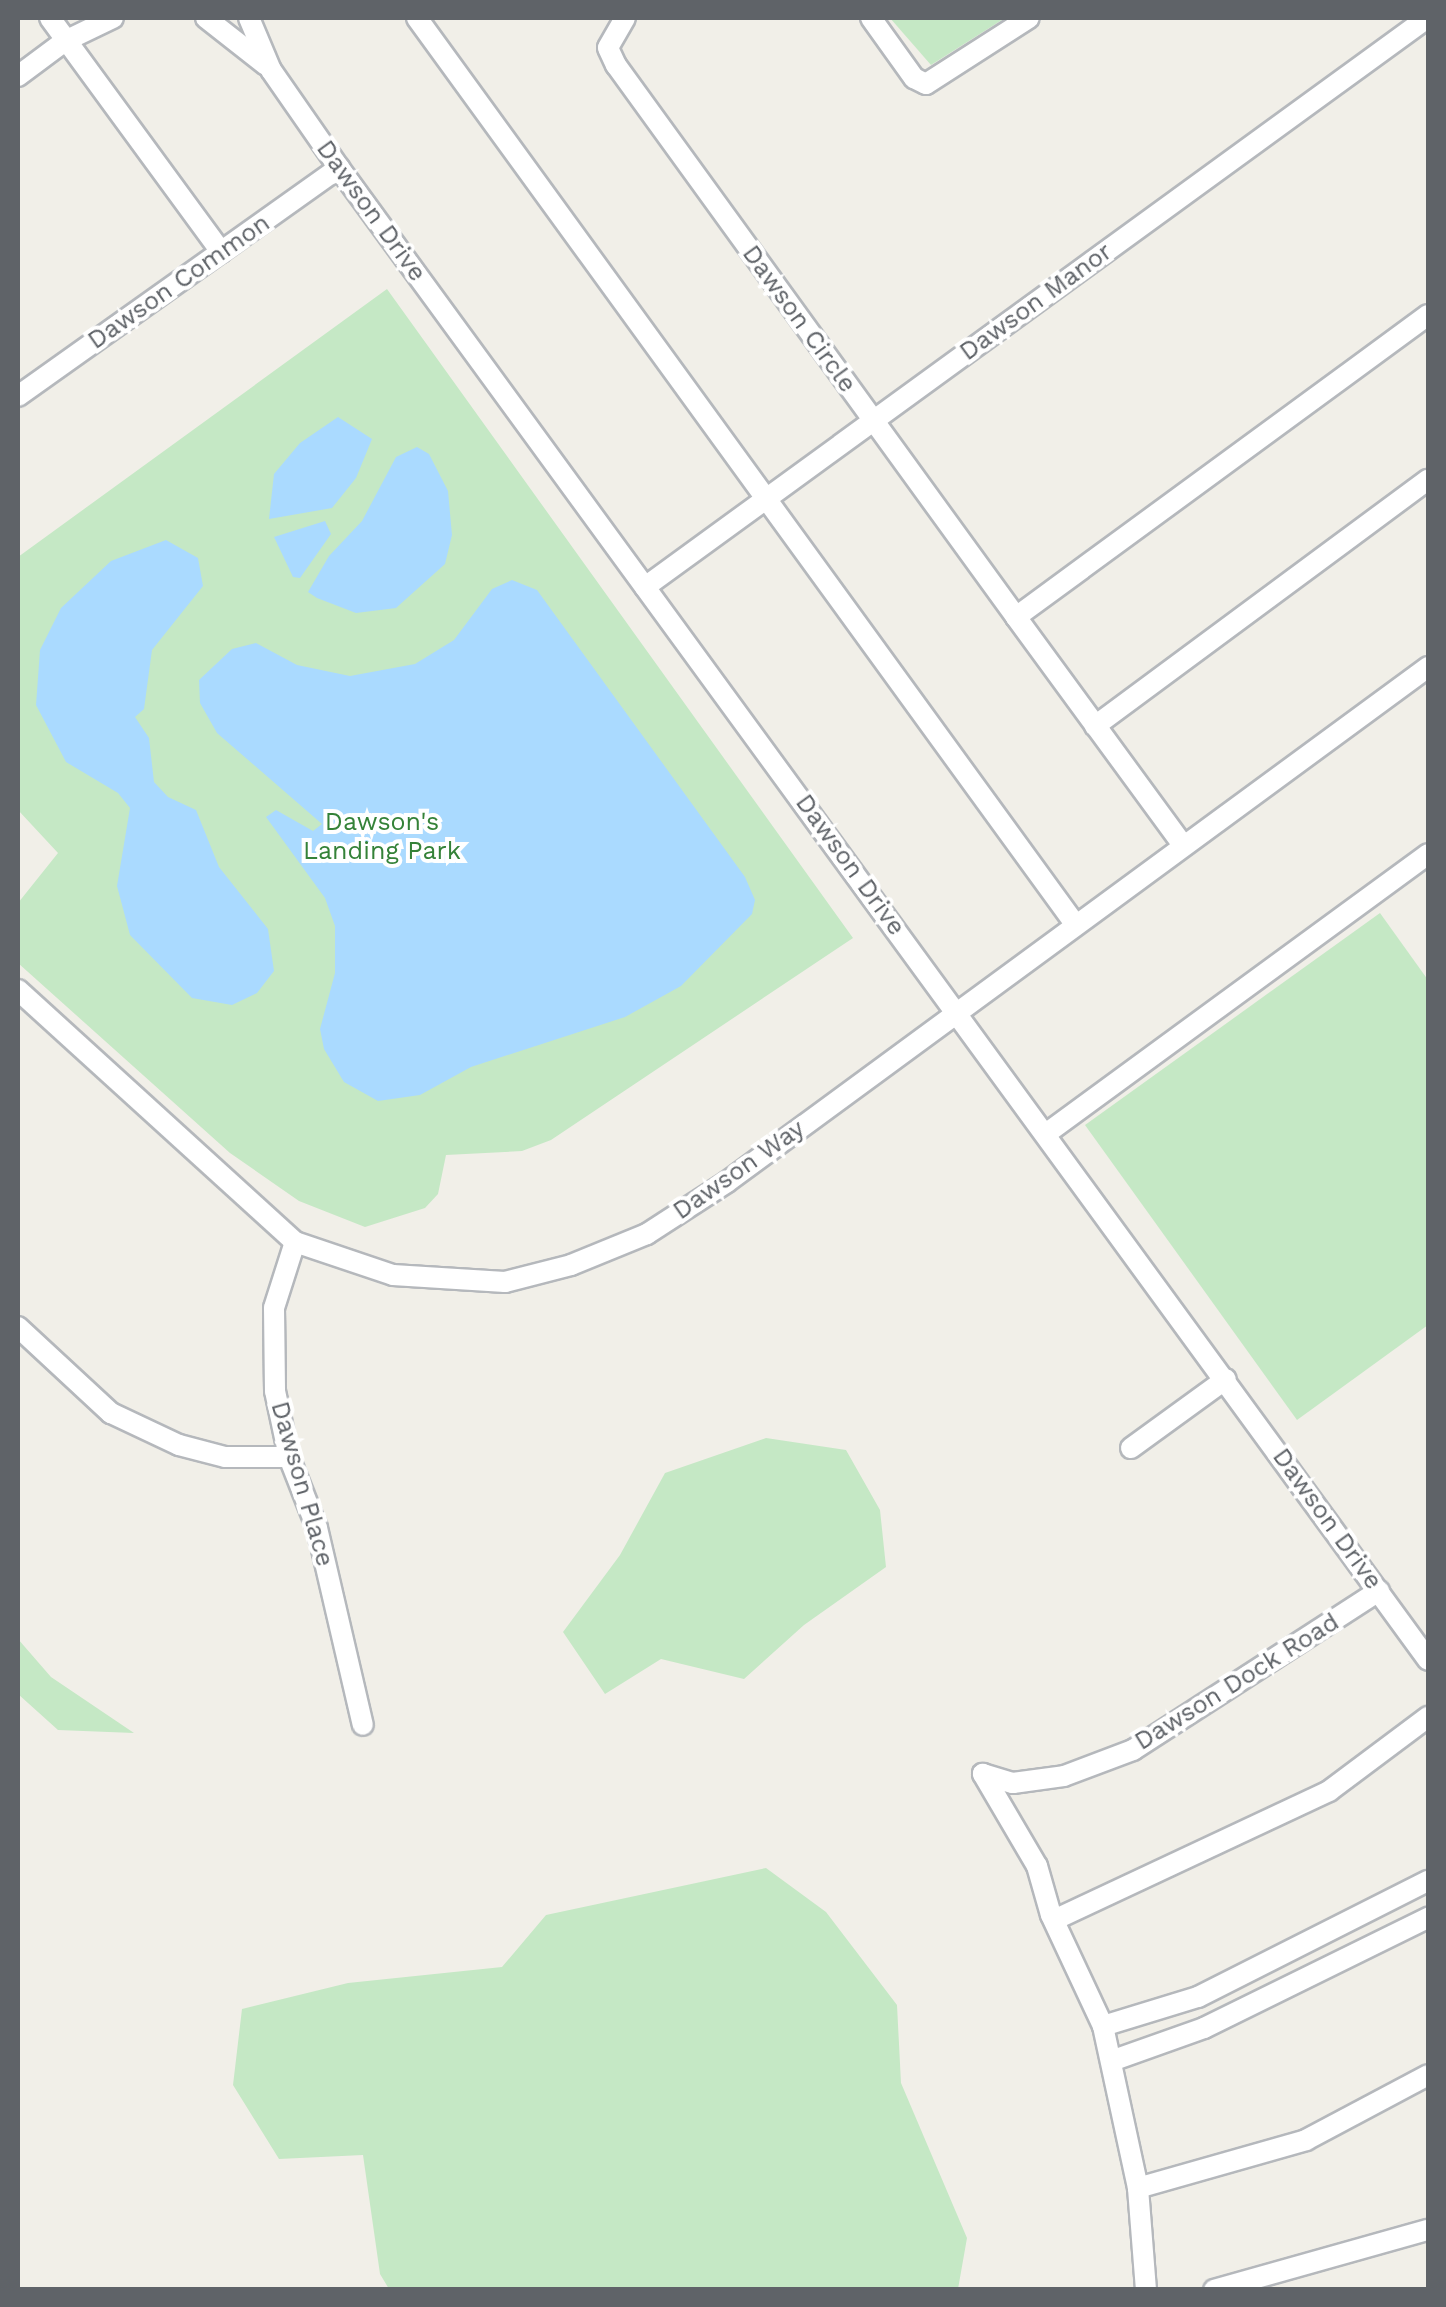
<!DOCTYPE html>
<style>
body{margin:0}
#map{position:relative;width:1446px;height:2307px;overflow:hidden;background:#f1efe8;font-family:"Work Sans",sans-serif}
div>[style]{position:absolute}
[style*='--x']{left:calc(var(--x)*1px);top:calc(var(--y)*1px);width:calc(var(--w)*1px);rotate:calc(var(--a)*1deg)}
.green>*{inset:0;background:#c5e8c5}
.water>*{inset:0;background:#aadaff}
.roads{filter:drop-shadow(2px 0 #b5b8bc) drop-shadow(-2px 0 #b5b8bc) drop-shadow(0 2px #b5b8bc) drop-shadow(0 -2px #b5b8bc)}
.minor>*{height:20px;margin:-10px;padding:0 10px;transform-origin:10px;border-radius:10px;background:#fff}
span{translate:-50% -50%;white-space:nowrap;text-align:center;line-height:1.15;-webkit-text-stroke:8px #fff;paint-order:stroke}
.street-label{font-size:25px;color:#5f6368}
.park-label{font-size:25px;color:#348238}
.frame{position:absolute;inset:0;border:20px solid #5f6368;pointer-events:none}
</style>
<div id="map">
<div class="green">
<i style="clip-path:polygon(890px 18px,1005px 18px,931px 65px)"></i>
<i style="clip-path:polygon(387px 289px,853px 938px,551px 1140px,522px 1151px,446px 1155px,438px 1194px,425px 1208px,365px 1227px,299px 1201px,230px 1153px,18px 963px,18px 903px,58px 853px,18px 810px,18px 557px)"></i>
<i style="clip-path:polygon(1380px 913px,1428px 980px,1428px 1325px,1297px 1420px,1085px 1125px)"></i>
<i style="clip-path:polygon(766px 1438px,846px 1450px,880px 1510px,886px 1567px,804px 1625px,744px 1679px,661px 1659px,605px 1694px,563px 1632px,620px 1555px,665px 1473px)"></i>
<i style="clip-path:polygon(18px 1639px,51px 1677px,134px 1733px,58px 1730px,18px 1694px)"></i>
<i style="clip-path:polygon(766px 1868px,826px 1912px,897px 2005px,901px 2083px,967px 2238px,958px 2289px,389px 2289px,380px 2274px,363px 2155px,279px 2159px,233px 2085px,242px 2009px,348px 1983px,502px 1967px,546px 1915px)"></i>
</div>
<div class="water">
<i style="clip-path:polygon(338px 417px,372px 439px,356px 478px,332px 508px,269px 519px,274px 474px,300px 443px)"></i>
<i style="clip-path:polygon(417px 447px,429px 454px,448px 491px,452px 535px,445px 564px,396px 608px,356px 613px,317px 598px,308px 592px,329px 556px,362px 521px,396px 457px)"></i>
<i style="clip-path:polygon(325px 521px,331px 534px,300px 578px,293px 577px,274px 537px)"></i>
<i style="clip-path:polygon(166px 540px,198px 558px,203px 586px,152px 650px,144px 709px,135px 717px,149px 738px,154px 782px,168px 797px,196px 810px,219px 867px,268px 929px,274px 971px,257px 993px,232px 1005px,192px 998px,130px 935px,117px 886px,130px 808px,118px 793px,66px 762px,36px 705px,40px 650px,61px 608px,111px 561px)"></i>
<i style="clip-path:polygon(512px 580px,537px 590px,745px 877px,755px 900px,752px 914px,681px 986px,625px 1017px,471px 1067px,420px 1095px,378px 1101px,344px 1082px,324px 1049px,320px 1029px,335px 973px,335px 926px,325px 898px,266px 817px,276px 810px,313px 831px,322px 824px,217px 733px,200px 703px,199px 680px,232px 649px,256px 643px,297px 665px,350px 676px,415px 664px,454px 640px,492px 589px)"></i>
</div>
<div class="roads">
<div class="minor">
<i style="--x:50;--y:18;--w:290;--a:53.8"></i>
<i style="--x:206;--y:18;--w:76;--a:38.1"></i>
<i style="--x:249;--y:18;--w:56;--a:67.1"></i>
<i style="--x:271;--y:70;--w:119;--a:55.2"></i>
<i style="--x:339;--y:168;--w:1847;--a:53.87"></i>
<i style="--x:417;--y:18;--w:1120;--a:54.01"></i>
<i style="--x:625;--y:18;--w:34;--a:120"></i>
<i style="--x:608;--y:48;--w:19;--a:65"></i>
<i style="--x:616;--y:65;--w:682;--a:54.07"></i>
<i style="--x:1016;--y:617;--w:511;--a:-36.24"></i>
<i style="--x:871;--y:18;--w:74;--a:54.4"></i>
<i style="--x:914;--y:78;--w:13;--a:27"></i>
<i style="--x:926;--y:84;--w:122;--a:-32.7"></i>
<i style="--x:18;--y:76;--w:59;--a:-36.7"></i>
<i style="--x:65;--y:41;--w:53;--a:-25.6"></i>
<i style="--x:18;--y:396;--w:394;--a:-35.4"></i>
<i style="--x:645;--y:587;--w:967;--a:-36.04"></i>
<i style="--x:1016;--y:617;--w:283;--a:53.8"></i>
<i style="--x:1095;--y:726;--w:414;--a:-36.5"></i>
<i style="--x:18;--y:990;--w:374;--a:42.3"></i>
<i style="--x:295;--y:1242;--w:103;--a:18.6"></i>
<i style="--x:393;--y:1275;--w:112;--a:3.6"></i>
<i style="--x:505;--y:1282;--w:68;--a:-14.4"></i>
<i style="--x:571;--y:1265;--w:82;--a:-22.2"></i>
<i style="--x:647;--y:1234;--w:95;--a:-33"></i>
<i style="--x:727;--y:1182;--w:870;--a:-36.3"></i>
<i style="--x:1047;--y:1133;--w:472;--a:-36.2"></i>
<i style="--x:295;--y:1242;--w:69;--a:107.7"></i>
<i style="--x:274;--y:1308;--w:83;--a:89.3"></i>
<i style="--x:275;--y:1391;--w:67;--a:78"></i>
<i style="--x:289;--y:1457;--w:76;--a:68.5"></i>
<i style="--x:317;--y:1528;--w:202;--a:76.9"></i>
<i style="--x:18;--y:1327;--w:127;--a:42.8"></i>
<i style="--x:111;--y:1413;--w:75;--a:25.2"></i>
<i style="--x:179;--y:1445;--w:48;--a:14.6"></i>
<i style="--x:225;--y:1457;--w:64;--a:0"></i>
<i style="--x:1131;--y:1448;--w:117;--a:-36"></i>
<i style="--x:1054;--y:1920;--w:304;--a:-25.1"></i>
<i style="--x:1329;--y:1791;--w:124;--a:-36.8"></i>
<i style="--x:1103;--y:2026;--w:99;--a:-17"></i>
<i style="--x:1198;--y:1997;--w:258;--a:-26.8"></i>
<i style="--x:1114;--y:2060;--w:96;--a:-19.6"></i>
<i style="--x:1204;--y:2028;--w:250;--a:-26.2"></i>
<i style="--x:1138;--y:2188;--w:175;--a:-15.9"></i>
<i style="--x:1306;--y:2140;--w:138;--a:-28"></i>
<i style="--x:1146;--y:2290;--w:102;--a:-94.5"></i>
<i style="--x:1138;--y:2188;--w:166;--a:-102.2"></i>
<i style="--x:1103;--y:2026;--w:123;--a:-115.1"></i>
<i style="--x:1051;--y:1915;--w:51;--a:-105.9"></i>
<i style="--x:1037;--y:1866;--w:107;--a:-120.4"></i>
<i style="--x:983;--y:1774;--w:31;--a:17"></i>
<i style="--x:1013;--y:1783;--w:51;--a:-7.8"></i>
<i style="--x:1064;--y:1776;--w:74;--a:-20.6"></i>
<i style="--x:1133;--y:1750;--w:293;--a:-32.9"></i>
<i style="--x:1214;--y:2290;--w:222;--a:-15.7"></i>
</div>
</div>
<div class="street-label">
<span style="left:371px;top:211px;rotate:54deg">Dawson Drive</span>
<span style="left:179px;top:282px;rotate:-35deg">Dawson Common</span>
<span style="left:1036px;top:302px;rotate:-36deg">Dawson Manor</span>
<span style="left:799px;top:319px;rotate:54deg">Dawson Circle</span>
<span style="left:850px;top:865px;rotate:54deg">Dawson Drive</span>
<span style="left:739px;top:1170px;rotate:-35deg">Dawson Way</span>
<span style="left:302px;top:1484px;rotate:74deg">Dawson Place</span>
<span style="left:1327px;top:1519px;rotate:54deg">Dawson Drive</span>
<span style="left:1237px;top:1682px;rotate:-32deg">Dawson Dock Road</span>
</div>
<div class="park-label">
<span style="left:382px;top:837px">Dawson's<br>Landing Park</span>
</div>
<div class="frame"></div>
</div>
